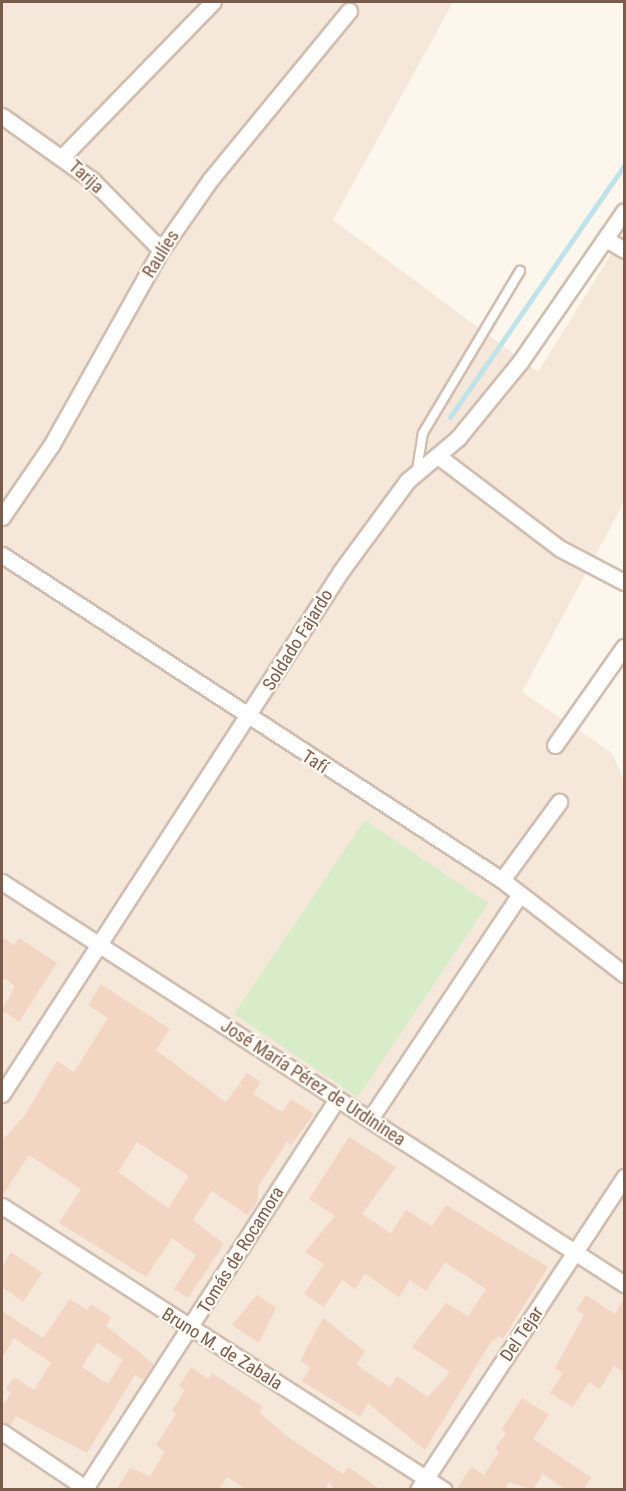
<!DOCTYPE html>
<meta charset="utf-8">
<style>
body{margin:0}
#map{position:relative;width:626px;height:1491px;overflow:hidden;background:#fdf6ec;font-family:"Roboto Condensed",sans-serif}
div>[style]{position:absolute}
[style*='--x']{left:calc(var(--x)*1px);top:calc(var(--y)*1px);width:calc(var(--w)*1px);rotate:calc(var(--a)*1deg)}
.residential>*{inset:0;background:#f5e8da}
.green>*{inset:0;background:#d8ecc9;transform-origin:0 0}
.stream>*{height:5px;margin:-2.5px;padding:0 2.5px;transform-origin:2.5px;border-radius:2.5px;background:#bfe3e8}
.building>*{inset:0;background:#f3d5c3}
.roads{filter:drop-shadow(2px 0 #d1beb0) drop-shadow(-2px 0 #d1beb0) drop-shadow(0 2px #d1beb0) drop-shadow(0 -2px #d1beb0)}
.lane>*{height:8px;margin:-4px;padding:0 4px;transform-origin:4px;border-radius:4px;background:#fff}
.street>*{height:15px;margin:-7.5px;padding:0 7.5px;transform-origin:7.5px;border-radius:7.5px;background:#fff}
span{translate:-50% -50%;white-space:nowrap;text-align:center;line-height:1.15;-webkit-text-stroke:4.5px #fffaf3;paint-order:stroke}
.street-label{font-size:18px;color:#7a5c4d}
.frame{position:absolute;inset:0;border:3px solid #7a5c4d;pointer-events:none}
</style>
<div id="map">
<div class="residential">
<i style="clip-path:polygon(2px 2px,453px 2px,333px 220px,538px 372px,624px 233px,624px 502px,522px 692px,612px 753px,624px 780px,624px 1489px,2px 1490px)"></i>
</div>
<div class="green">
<i style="left:365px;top:820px;width:149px;height:234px;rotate:34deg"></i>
</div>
<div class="stream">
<i style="--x:450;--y:417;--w:305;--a:-55.3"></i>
</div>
<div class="building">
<i style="clip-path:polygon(2px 937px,14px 945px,19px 938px,57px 963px,19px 1022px,2px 1010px,15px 986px,2px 977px)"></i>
<i style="clip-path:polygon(evenodd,101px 984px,170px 1029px,156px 1050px,226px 1102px,247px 1073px,261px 1082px,253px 1094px,282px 1112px,291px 1099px,314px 1114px,291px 1145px,287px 1142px,258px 1187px,258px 1200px,248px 1215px,212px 1191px,193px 1220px,224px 1244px,188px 1298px,174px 1289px,196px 1255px,172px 1238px,146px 1277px,59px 1223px,81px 1189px,29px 1155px,2px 1196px,2px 1141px,25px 1115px,57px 1061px,74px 1072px,108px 1018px,88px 1005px,101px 984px,137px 1142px,189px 1176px,168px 1208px,118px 1172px,137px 1142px)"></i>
<i style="clip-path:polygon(349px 1137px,396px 1167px,362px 1214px,391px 1233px,406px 1210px,432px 1226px,446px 1205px,548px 1267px,503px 1339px,499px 1336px,489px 1345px,425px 1450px,368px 1403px,360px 1417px,302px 1381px,310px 1368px,300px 1361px,323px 1318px,365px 1351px,357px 1364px,367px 1372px,390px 1387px,397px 1376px,428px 1397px,450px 1372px,412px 1347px,446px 1303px,468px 1316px,486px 1289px,445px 1262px,426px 1291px,410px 1280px,399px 1297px,365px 1274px,355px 1289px,342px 1280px,324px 1307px,304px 1294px,324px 1264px,305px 1252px,335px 1216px,309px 1199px)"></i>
<i style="clip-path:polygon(11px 1252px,42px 1273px,23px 1302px,2px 1287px,2px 1267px)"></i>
<i style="clip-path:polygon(257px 1295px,276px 1308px,259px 1343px,232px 1325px)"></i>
<i style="clip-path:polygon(586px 1295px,615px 1314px,624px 1299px,624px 1372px,614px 1366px,600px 1389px,589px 1382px,573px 1407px,550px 1393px,563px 1373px,555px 1368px,584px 1315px,576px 1310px)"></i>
<i style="clip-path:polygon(evenodd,70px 1299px,87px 1310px,91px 1304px,111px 1317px,106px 1326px,154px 1364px,143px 1380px,135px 1375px,87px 1453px,16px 1416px,10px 1426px,2px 1422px,2px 1407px,11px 1393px,6px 1389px,14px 1377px,34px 1390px,51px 1363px,14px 1338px,2px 1358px,2px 1311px,43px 1338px,70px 1299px,97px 1343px,123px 1360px,108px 1384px,82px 1367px,97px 1343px)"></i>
<i style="clip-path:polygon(191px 1367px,208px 1379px,212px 1373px,263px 1407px,259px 1412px,288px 1437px,343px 1474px,348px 1467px,381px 1490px,333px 1490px,330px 1482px,325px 1490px,247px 1490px,227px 1477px,219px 1490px,116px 1490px,130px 1468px,150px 1476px,165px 1452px,156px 1445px,176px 1414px,172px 1411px,185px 1390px,179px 1386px)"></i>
<i style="clip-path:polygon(522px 1398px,549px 1415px,533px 1439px,591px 1477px,583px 1490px,566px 1490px,543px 1474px,533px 1490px,508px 1482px,506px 1490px,456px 1490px,471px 1467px,484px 1475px,499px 1452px,495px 1449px,506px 1433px,501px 1430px)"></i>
</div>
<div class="roads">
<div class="lane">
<i style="--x:417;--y:470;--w:37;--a:-81"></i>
<i style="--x:423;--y:433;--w:189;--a:-59.1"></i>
</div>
<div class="street">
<i style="--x:2;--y:116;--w:110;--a:35.4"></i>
<i style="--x:92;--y:180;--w:98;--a:45.4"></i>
<i style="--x:63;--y:156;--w:215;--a:-45.8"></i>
<i style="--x:606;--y:239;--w:21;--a:31"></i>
<i style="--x:438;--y:456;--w:152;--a:37.2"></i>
<i style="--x:559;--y:548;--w:73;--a:27.6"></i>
<i style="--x:2;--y:517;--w:88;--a:-55.6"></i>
<i style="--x:52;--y:444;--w:223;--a:-60.7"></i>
<i style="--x:161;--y:250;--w:85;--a:-55"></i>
<i style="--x:210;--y:180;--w:219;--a:-50.6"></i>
<i style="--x:2;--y:555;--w:596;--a:33.02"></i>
<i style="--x:502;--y:880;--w:154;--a:37.6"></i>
<i style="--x:555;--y:745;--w:120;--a:-54.9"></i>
<i style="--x:502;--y:880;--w:97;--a:-53.8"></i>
<i style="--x:2;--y:882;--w:741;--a:32.87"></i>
<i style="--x:2;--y:1094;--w:623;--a:-57.05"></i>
<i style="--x:341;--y:571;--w:112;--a:-53.7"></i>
<i style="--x:407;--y:481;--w:67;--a:-40.1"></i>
<i style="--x:458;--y:438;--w:98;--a:-50.8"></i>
<i style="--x:520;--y:362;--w:183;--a:-55.4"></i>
<i style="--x:370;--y:1119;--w:268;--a:-56.3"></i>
<i style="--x:2;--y:1206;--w:525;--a:32.72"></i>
<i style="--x:2;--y:1432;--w:104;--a:34"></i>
<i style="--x:84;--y:1490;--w:466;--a:-57.1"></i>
<i style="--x:418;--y:1490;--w:375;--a:-56.6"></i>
</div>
</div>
<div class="street-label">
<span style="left:86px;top:177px;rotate:42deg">Tarija</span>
<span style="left:161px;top:254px;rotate:-58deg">Raulíes</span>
<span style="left:298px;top:640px;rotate:-58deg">Soldado Fajardo</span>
<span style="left:315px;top:762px;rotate:33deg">Tafí</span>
<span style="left:313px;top:1083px;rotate:33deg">José María Pérez de Urdininea</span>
<span style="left:241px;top:1250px;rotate:-58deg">Tomás de Rocamora</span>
<span style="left:522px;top:1334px;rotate:-56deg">Del Tejar</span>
<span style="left:222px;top:1349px;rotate:32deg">Bruno M. de Zabala</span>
</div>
<div class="frame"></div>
</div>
